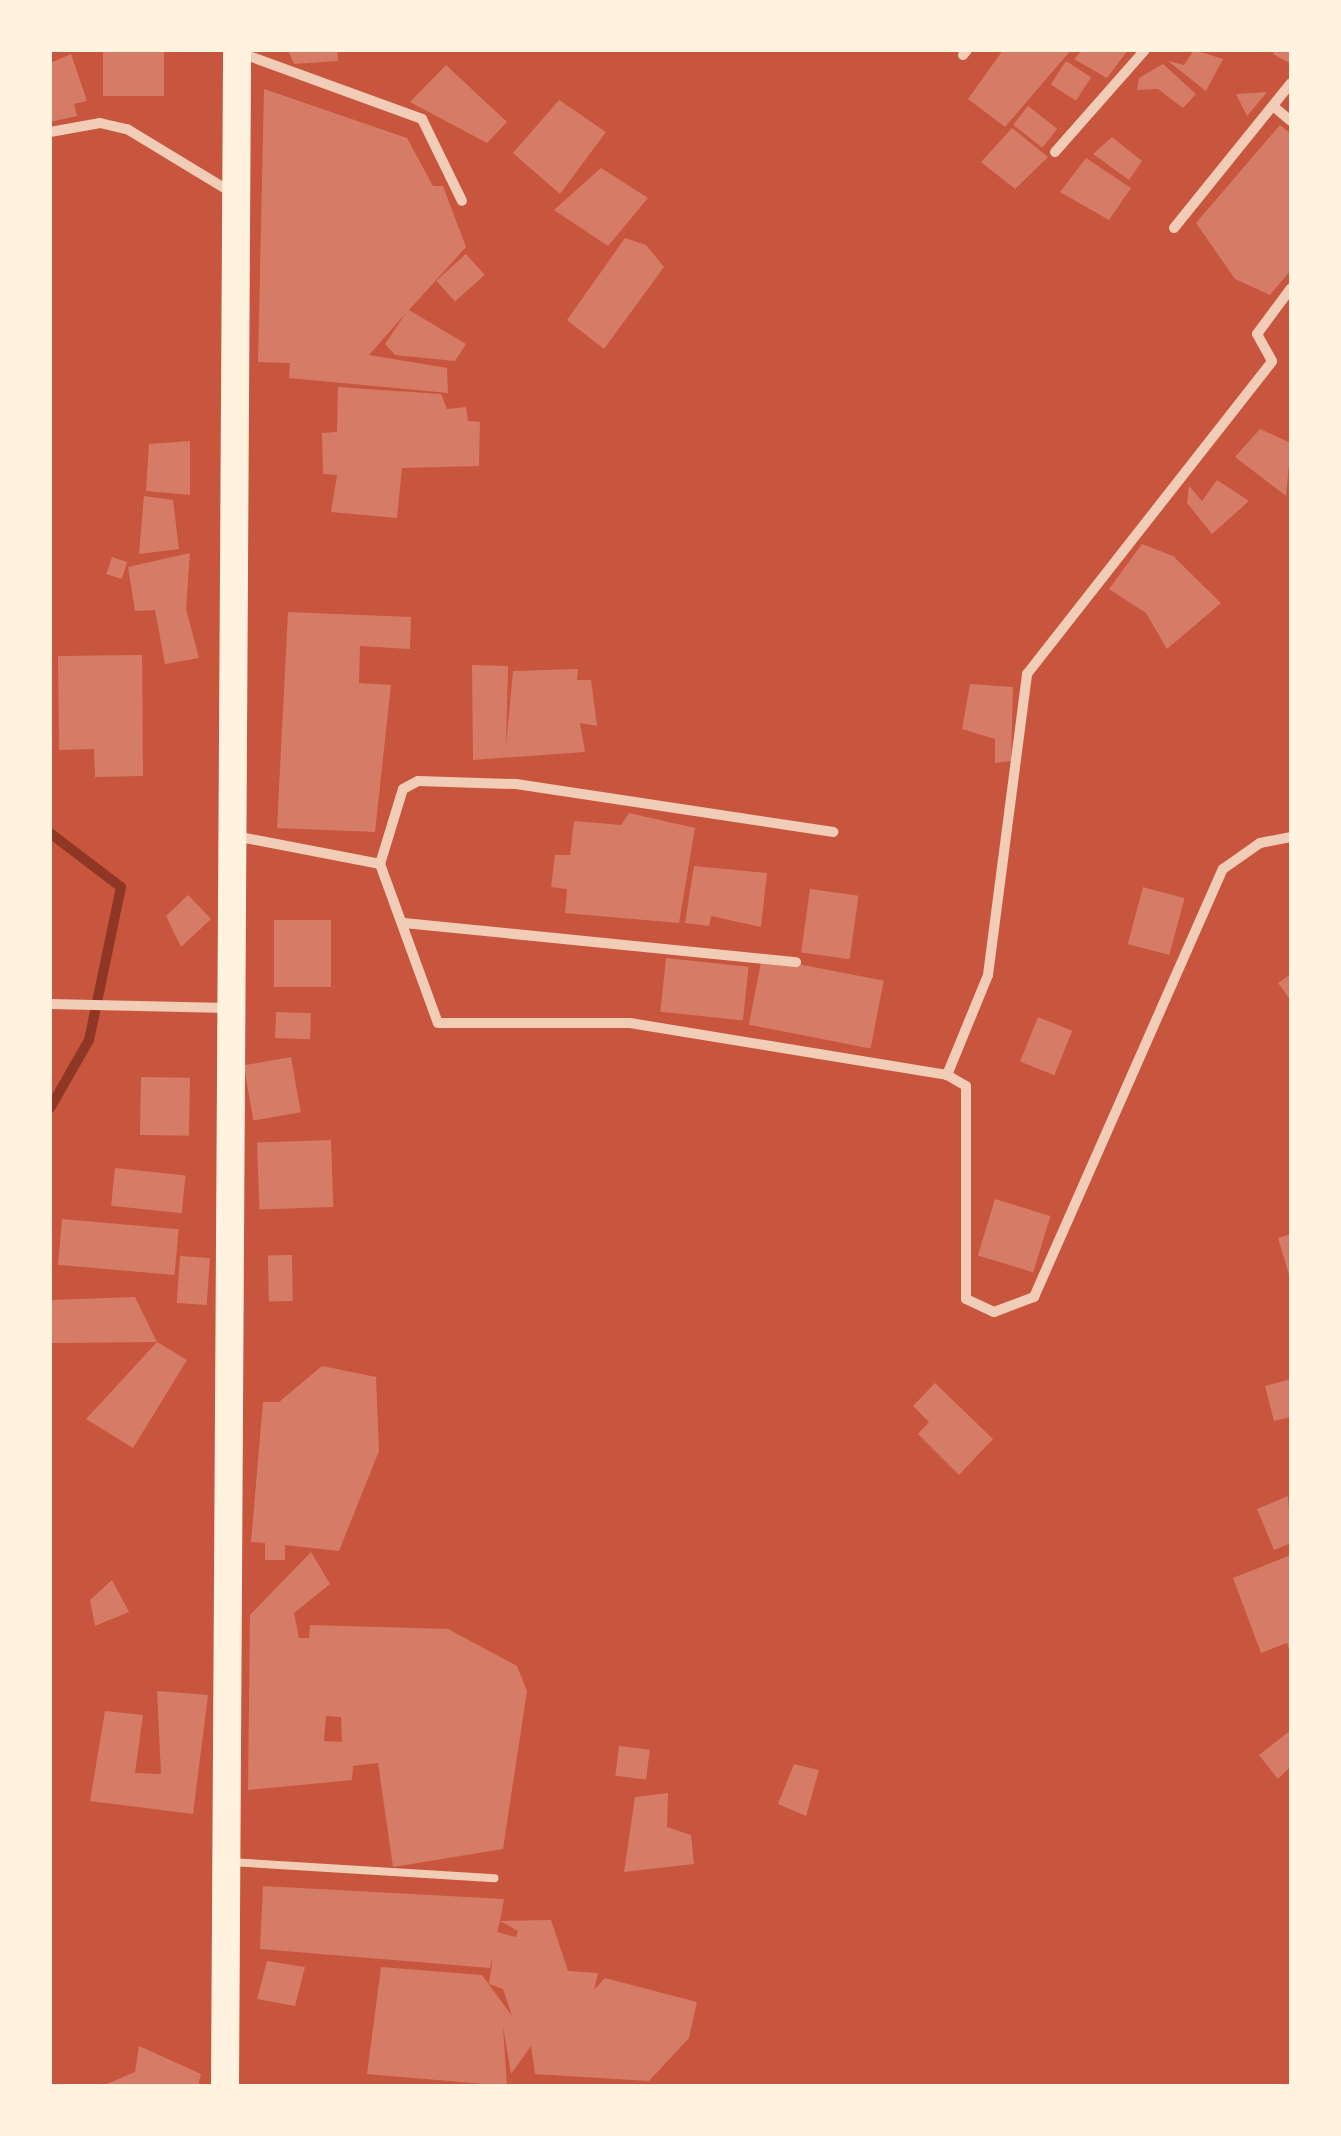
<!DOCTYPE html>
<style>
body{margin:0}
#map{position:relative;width:1341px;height:2136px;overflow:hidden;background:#c8553d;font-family:Mulish,sans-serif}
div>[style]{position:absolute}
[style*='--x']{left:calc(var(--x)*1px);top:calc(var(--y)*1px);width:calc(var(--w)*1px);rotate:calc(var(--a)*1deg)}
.stream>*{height:10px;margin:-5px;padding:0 5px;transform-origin:5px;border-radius:5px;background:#8f3625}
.building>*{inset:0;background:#d67c66;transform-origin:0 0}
.service>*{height:8px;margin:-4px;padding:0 4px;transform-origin:4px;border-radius:4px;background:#f1ccb7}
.minor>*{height:10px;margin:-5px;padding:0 5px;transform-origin:5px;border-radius:5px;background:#f1ccb7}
.trunk>*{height:28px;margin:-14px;padding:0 14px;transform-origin:14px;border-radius:14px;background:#fff3e0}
span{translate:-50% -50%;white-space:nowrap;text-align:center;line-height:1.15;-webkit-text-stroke:8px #fff3e0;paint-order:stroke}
.frame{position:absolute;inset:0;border:52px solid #fff3e0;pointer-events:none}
</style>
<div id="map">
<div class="stream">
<i style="--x:50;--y:833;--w:89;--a:37.3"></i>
<i style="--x:121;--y:887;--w:156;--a:101.8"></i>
<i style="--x:89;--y:1040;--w:78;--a:119.8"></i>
</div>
<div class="building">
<i style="left:103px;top:50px;width:61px;height:46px"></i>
<i style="clip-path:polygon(288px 50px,337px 50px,338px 61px,294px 64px)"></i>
<i style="clip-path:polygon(1003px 50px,1071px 50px,1005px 127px,968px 99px)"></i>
<i style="clip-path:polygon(1082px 50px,1128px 50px,1107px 78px,1074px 59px)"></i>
<i style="clip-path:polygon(1194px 50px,1223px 59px,1206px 91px,1168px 61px,1184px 65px)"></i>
<i style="clip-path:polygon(1276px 50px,1291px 50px,1291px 64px,1273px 54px)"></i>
<i style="clip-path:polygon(71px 54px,87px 101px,74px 104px,77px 116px,50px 122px,50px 63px)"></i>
<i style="left:1066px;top:61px;width:30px;height:28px;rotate:33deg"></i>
<i style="clip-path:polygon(1163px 64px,1196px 94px,1183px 108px,1158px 89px,1137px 90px,1139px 78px)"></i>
<i style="clip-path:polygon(446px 65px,507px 122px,487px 143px,410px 102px)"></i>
<i style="clip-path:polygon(264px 89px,407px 138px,433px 186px,443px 186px,466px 247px,409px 310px,466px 344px,455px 361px,395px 355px,385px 344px,406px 313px,369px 355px,447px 368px,448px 393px,289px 378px,290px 363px,258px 362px)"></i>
<i style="clip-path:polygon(1267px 92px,1247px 116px,1236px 94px)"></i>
<i style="clip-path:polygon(559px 100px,606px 132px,560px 194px,513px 153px)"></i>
<i style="left:1028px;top:106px;width:37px;height:24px;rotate:38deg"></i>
<i style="clip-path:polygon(1280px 125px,1291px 134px,1291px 270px,1270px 295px,1235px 279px,1196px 223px)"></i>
<i style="clip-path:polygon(1012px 128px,1048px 157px,1015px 189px,981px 162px)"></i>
<i style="clip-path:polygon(1112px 137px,1142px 161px,1129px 180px,1093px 154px)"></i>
<i style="clip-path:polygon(1086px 158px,1131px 188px,1109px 220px,1060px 192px)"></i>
<i style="clip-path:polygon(601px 168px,648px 198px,608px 246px,554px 210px)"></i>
<i style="clip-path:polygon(625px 238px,646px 245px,664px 267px,604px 349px,567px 320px)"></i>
<i style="left:466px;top:254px;width:28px;height:40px;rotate:48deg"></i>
<i style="clip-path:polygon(338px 387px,441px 394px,447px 409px,466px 407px,468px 421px,480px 422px,479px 466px,402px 468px,397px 518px,331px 512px,337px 475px,323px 474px,322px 433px,337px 432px)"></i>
<i style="clip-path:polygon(1260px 429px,1291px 443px,1286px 496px,1235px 457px)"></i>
<i style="clip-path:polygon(190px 441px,190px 495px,146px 491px,149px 444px)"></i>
<i style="clip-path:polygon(1217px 480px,1249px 501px,1212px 534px,1187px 503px,1189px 486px,1202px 501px)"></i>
<i style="clip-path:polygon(144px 496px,173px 500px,179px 549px,139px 554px)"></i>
<i style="clip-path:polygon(1142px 544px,1173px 556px,1221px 603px,1167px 649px,1146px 613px,1109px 589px)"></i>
<i style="clip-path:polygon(190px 553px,186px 609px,199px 658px,165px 664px,155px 610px,135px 611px,128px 567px)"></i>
<i style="left:112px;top:557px;width:16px;height:18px;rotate:18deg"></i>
<i style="clip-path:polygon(288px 612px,411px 617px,410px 649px,360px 646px,359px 683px,391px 685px,375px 832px,277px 828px)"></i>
<i style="clip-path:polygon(142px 655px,143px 776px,95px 777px,94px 749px,59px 750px,58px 656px)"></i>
<i style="clip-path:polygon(472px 665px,508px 666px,506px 746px,513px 671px,578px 669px,577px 680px,591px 680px,597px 726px,580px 723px,585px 752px,473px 760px)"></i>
<i style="clip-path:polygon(970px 684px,1013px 687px,1011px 761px,995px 763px,995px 739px,962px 729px)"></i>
<i style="clip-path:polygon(629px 813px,695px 828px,679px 923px,565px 913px,567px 889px,551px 887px,555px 855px,570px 855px,574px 821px,621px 825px)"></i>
<i style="clip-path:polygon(694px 866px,767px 873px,761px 927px,711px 916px,709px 926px,685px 923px)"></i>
<i style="left:1143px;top:887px;width:43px;height:59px;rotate:15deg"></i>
<i style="left:810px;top:889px;width:49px;height:64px;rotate:8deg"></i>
<i style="clip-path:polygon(188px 895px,211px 919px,181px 947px,166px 916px)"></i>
<i style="left:331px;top:920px;width:67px;height:57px;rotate:90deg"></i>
<i style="left:762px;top:957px;width:124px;height:69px;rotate:11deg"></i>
<i style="left:666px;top:958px;width:83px;height:54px;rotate:6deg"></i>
<i style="clip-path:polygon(1291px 974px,1291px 1001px,1278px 983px)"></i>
<i style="left:276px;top:1012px;width:35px;height:26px;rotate:2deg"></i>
<i style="left:1038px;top:1017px;width:37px;height:48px;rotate:22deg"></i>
<i style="left:291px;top:1057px;width:56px;height:48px;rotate:80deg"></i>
<i style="left:141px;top:1077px;width:49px;height:58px;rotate:1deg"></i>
<i style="left:331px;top:1140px;width:67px;height:74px;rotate:88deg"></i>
<i style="left:115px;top:1168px;width:71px;height:38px;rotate:6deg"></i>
<i style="left:995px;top:1199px;width:58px;height:59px;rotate:17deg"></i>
<i style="left:62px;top:1219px;width:117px;height:46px;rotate:5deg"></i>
<i style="clip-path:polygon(1291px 1234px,1291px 1277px,1290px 1278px,1278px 1238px)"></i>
<i style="left:292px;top:1255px;width:46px;height:24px;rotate:89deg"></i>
<i style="left:180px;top:1256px;width:30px;height:47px;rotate:4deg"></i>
<i style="clip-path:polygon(135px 1297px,157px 1342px,51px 1343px,50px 1300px)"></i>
<i style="clip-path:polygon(157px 1342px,187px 1360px,133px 1448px,86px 1419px)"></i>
<i style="clip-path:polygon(322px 1366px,376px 1377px,379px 1451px,339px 1551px,285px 1545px,285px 1560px,265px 1560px,265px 1543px,251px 1542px,263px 1402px,279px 1402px)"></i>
<i style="clip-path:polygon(1291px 1379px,1291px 1417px,1274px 1421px,1265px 1386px)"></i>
<i style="clip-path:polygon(935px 1383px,993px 1439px,959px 1475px,918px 1434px,929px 1422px,913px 1406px)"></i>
<i style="clip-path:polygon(1288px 1496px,1291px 1543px,1274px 1550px,1257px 1509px)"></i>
<i style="clip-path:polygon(evenodd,311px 1552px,330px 1584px,294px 1613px,299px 1638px,309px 1638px,310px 1625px,448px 1629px,517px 1666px,527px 1691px,503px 1849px,393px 1867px,378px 1763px,353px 1766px,352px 1780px,248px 1790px,250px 1615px,311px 1552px,326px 1716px,341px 1717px,342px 1742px,324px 1741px,326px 1716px)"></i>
<i style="clip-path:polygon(1291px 1555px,1291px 1654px,1287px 1643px,1261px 1653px,1233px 1578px)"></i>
<i style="clip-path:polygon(112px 1580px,129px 1612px,95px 1626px,90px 1600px)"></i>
<i style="clip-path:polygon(157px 1691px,208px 1695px,193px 1814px,90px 1801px,105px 1711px,143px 1715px,135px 1773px,161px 1774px)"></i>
<i style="clip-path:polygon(1291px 1730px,1291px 1766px,1278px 1779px,1259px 1755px)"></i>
<i style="left:619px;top:1746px;width:31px;height:30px;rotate:7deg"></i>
<i style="clip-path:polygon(794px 1764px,819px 1770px,806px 1816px,778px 1804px)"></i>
<i style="clip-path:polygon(668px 1793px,667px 1827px,691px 1835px,694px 1864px,624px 1872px,635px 1797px)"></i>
<i style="clip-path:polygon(evenodd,263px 1886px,504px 1899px,500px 1921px,551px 1920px,568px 1971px,598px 1973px,594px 1990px,605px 1978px,697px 2002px,689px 2038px,649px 2081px,535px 2074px,531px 2046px,511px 2074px,503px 2026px,507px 2086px,367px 2074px,381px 1967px,482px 1975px,512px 2016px,503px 1989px,489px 1984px,493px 1957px,490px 1968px,260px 1949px,263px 1886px,500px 1921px,518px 1931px,516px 1937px,497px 1932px,500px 1921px)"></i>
<i style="clip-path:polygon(267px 1961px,305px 1967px,295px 2006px,257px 1999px)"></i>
<i style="clip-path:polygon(139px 2046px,201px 2074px,198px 2086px,102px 2086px,135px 2072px)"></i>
</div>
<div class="service">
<i style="--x:230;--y:1862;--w:265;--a:3.5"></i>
</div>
<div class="minor">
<i style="--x:238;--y:52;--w:196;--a:20"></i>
<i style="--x:422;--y:119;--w:91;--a:64"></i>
<i style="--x:963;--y:55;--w:6;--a:-51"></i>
<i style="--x:1273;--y:106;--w:23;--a:40"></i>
<i style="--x:50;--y:132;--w:51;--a:-10.2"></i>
<i style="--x:100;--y:123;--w:28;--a:13"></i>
<i style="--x:127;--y:129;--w:122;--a:31.2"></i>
<i style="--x:1055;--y:152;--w:136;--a:-48.6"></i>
<i style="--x:1174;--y:228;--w:186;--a:-51.1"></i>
<i style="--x:235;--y:836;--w:148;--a:10.9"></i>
<i style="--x:380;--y:864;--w:169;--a:70"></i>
<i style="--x:438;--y:1023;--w:192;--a:0"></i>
<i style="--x:630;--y:1023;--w:321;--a:9.3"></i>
<i style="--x:947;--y:1075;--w:22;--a:30"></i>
<i style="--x:966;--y:1086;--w:213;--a:90"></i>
<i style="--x:966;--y:1299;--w:31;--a:25"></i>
<i style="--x:994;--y:1312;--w:43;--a:-20.6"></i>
<i style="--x:1034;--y:1297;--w:468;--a:-66.2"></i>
<i style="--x:1223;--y:869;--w:45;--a:-35.1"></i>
<i style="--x:1260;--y:843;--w:32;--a:-11"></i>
<i style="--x:380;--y:864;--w:78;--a:-73"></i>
<i style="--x:403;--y:789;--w:17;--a:-28"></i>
<i style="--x:418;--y:781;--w:98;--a:1.8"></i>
<i style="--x:516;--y:784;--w:321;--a:8.6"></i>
<i style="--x:404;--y:923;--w:394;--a:5.7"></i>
<i style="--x:50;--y:1004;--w:177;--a:1.3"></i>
<i style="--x:947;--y:1075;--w:108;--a:-67.7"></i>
<i style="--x:988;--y:975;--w:304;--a:-82.6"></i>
<i style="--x:1027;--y:674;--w:397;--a:-51.9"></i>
<i style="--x:1272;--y:361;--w:31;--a:-119"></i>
<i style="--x:1257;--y:334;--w:57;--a:-53.5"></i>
</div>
<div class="trunk">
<i style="--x:225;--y:2086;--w:2036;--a:-89.66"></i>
</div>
<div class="frame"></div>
</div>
